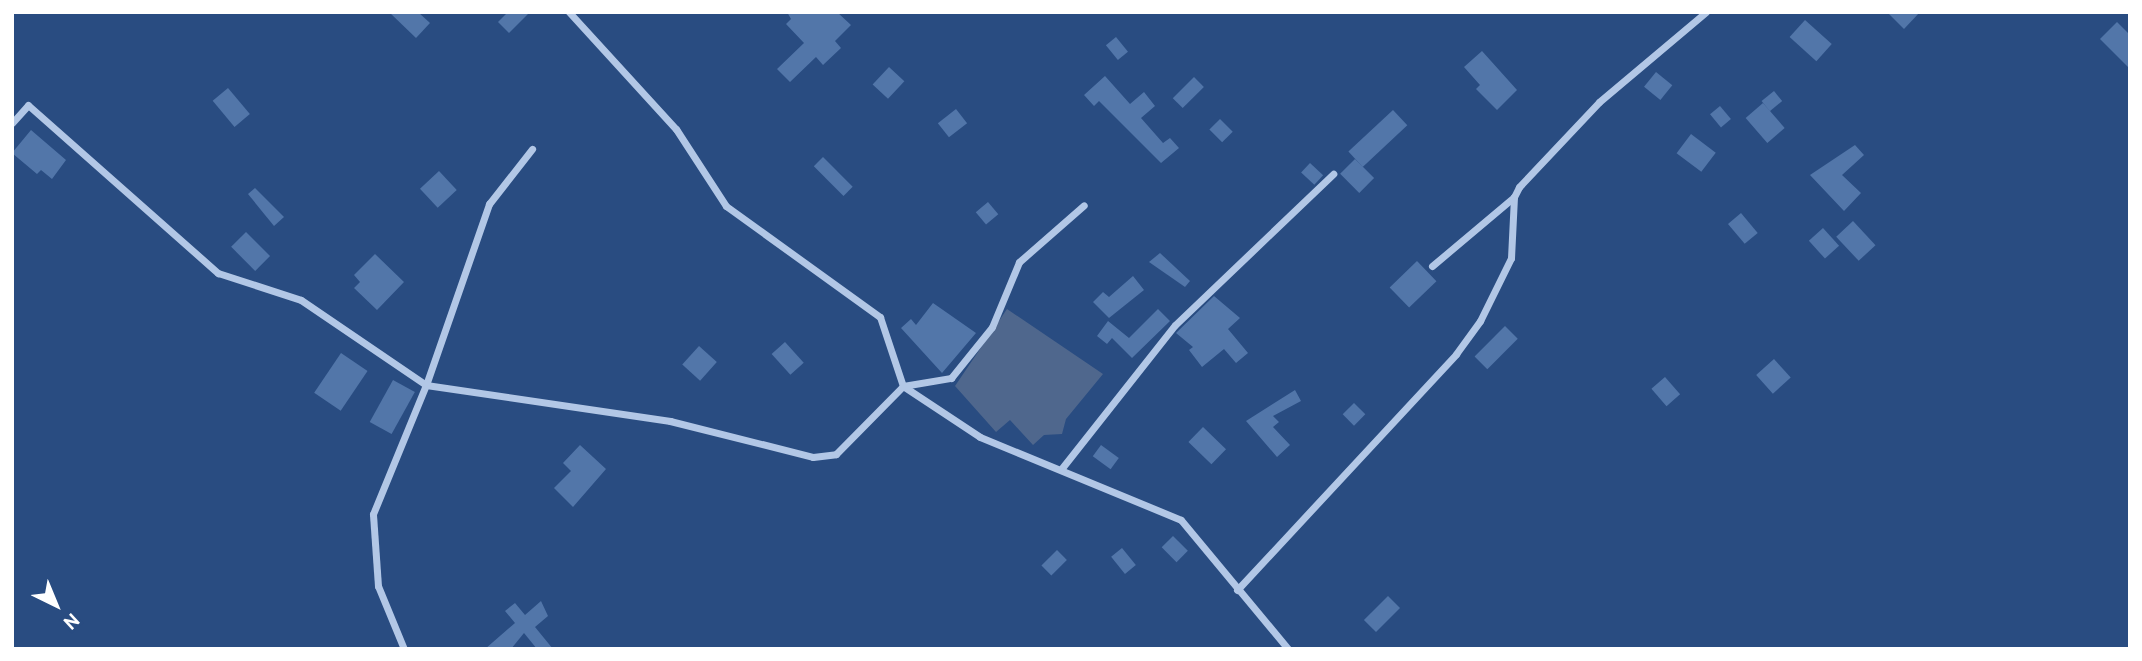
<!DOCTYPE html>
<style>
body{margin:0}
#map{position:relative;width:2142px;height:661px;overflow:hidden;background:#294c81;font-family:Overpass,sans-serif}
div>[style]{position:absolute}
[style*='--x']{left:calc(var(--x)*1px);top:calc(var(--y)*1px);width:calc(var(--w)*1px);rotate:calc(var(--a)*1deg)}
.water>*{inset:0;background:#4f678d}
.building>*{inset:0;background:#5276a9;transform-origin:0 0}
.street>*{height:7px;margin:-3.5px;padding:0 3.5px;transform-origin:3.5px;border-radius:3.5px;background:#b2c7e6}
span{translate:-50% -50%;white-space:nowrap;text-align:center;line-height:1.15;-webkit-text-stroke:5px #294c81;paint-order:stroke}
.frame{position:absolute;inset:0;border:14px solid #fff;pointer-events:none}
.north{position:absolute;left:21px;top:570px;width:70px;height:70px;-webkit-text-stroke:5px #294c81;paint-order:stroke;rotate:137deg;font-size:19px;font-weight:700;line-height:28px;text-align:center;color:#fff}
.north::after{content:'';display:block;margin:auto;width:24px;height:32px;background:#fff;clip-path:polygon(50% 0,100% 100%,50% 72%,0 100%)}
</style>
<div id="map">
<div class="water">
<i style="clip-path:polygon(1007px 309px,1103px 374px,1066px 419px,1062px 434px,1044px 435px,1033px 445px,1010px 420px,996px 432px,955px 386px)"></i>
</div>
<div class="building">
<i style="clip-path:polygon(389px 12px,418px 12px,430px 23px,416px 38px)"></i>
<i style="clip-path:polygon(508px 12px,530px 12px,509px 33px,498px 22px)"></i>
<i style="clip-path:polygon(787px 12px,837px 12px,851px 25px,835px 41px,841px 48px,823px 65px,816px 57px,790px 82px,777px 69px,804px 43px,786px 24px,791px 19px)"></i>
<i style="clip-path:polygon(1887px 12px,1920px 12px,1904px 29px)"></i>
<i style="left:1805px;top:20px;width:36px;height:23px;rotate:42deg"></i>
<i style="clip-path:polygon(2117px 22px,2130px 35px,2130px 69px,2100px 39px)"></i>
<i style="left:1116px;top:37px;width:19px;height:13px;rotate:51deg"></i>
<i style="clip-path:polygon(1482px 51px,1517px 90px,1497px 110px,1476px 89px,1480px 85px,1464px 67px)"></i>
<i style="left:889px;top:67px;width:21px;height:24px;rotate:43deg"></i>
<i style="left:1656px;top:72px;width:21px;height:19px;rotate:39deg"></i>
<i style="clip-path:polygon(1105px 76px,1130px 104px,1144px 92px,1155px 106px,1141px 118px,1163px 143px,1170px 138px,1179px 148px,1161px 163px,1099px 101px,1094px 106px,1084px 95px)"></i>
<i style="left:1194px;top:77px;width:14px;height:30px;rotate:45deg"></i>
<i style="left:228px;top:88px;width:34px;height:20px;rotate:50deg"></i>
<i style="left:1774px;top:91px;width:13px;height:16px;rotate:51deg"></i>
<i style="left:1763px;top:103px;width:33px;height:23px;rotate:49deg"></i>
<i style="left:1720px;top:106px;width:17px;height:13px;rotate:50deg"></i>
<i style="left:956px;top:109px;width:18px;height:23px;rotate:52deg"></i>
<i style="left:1393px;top:110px;width:21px;height:61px;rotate:47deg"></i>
<i style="left:1220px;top:119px;width:18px;height:15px;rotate:45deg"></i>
<i style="clip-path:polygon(31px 130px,66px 160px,52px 179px,41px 170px,37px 174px,12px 153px)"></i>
<i style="left:1691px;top:134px;width:31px;height:24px;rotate:37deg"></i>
<i style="clip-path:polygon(1855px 145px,1864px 155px,1842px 175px,1861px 193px,1844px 211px,1810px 175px)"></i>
<i style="left:823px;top:157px;width:42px;height:13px;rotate:45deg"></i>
<i style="left:1355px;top:159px;width:27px;height:21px;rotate:45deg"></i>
<i style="left:1310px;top:163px;width:18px;height:13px;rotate:43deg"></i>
<i style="left:439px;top:171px;width:26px;height:26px;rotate:47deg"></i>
<i style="clip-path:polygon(255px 188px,284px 217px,274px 226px,248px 194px)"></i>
<i style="left:988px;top:202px;width:16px;height:16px;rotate:50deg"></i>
<i style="left:1741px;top:213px;width:26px;height:17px;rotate:50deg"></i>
<i style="left:1853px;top:221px;width:33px;height:23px;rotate:47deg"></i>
<i style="left:1823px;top:228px;width:24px;height:19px;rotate:48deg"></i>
<i style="left:246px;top:232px;width:34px;height:21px;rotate:45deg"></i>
<i style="clip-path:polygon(1160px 253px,1190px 281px,1185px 287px,1149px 262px)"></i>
<i style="clip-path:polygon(375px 254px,404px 282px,377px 310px,354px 288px,360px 282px,354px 275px)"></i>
<i style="left:1417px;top:261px;width:28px;height:38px;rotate:46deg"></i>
<i style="clip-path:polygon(1133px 276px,1144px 290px,1109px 318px,1093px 302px,1103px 292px,1109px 297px)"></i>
<i style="clip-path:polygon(1214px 296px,1240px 318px,1228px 329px,1248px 353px,1236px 363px,1224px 349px,1202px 367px,1189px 350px,1193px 347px,1176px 333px)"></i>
<i style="clip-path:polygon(933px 303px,976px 333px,942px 373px,901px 328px,911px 319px,916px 325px)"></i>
<i style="clip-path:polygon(1158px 309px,1170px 321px,1132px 358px,1112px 338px,1107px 344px,1097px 336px,1108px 321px,1129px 338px)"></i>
<i style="left:1505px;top:326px;width:18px;height:43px;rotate:45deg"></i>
<i style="left:785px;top:342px;width:28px;height:18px;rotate:48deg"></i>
<i style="left:699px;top:346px;width:24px;height:25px;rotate:42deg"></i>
<i style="left:341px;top:353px;width:32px;height:48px;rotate:34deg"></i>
<i style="left:1774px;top:359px;width:25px;height:24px;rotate:48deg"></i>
<i style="left:1665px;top:377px;width:23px;height:18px;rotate:49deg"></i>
<i style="left:393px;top:380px;width:25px;height:48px;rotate:29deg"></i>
<i style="clip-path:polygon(1295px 390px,1301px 401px,1273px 416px,1279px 422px,1273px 427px,1290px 445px,1277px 457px,1246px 421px)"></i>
<i style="left:1354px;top:403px;width:16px;height:16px;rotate:45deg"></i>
<i style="left:1203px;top:427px;width:32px;height:21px;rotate:44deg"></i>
<i style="clip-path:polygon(580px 445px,606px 469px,573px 507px,554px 488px,571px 471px,563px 463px)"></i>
<i style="left:1101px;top:445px;width:22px;height:14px;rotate:36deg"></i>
<i style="left:1173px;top:536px;width:21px;height:16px;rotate:45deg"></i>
<i style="left:1122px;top:548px;width:22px;height:14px;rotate:51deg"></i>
<i style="left:1057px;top:550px;width:14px;height:22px;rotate:45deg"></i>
<i style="left:1388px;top:596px;width:17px;height:34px;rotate:45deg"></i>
<i style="clip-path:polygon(541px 601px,548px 616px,535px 627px,553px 649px,537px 649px,524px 633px,511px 649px,485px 649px,515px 623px,505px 611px,515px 603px,525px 615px)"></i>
</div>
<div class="street">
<i style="--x:569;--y:12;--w:159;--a:47.6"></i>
<i style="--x:676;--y:129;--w:92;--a:57"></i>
<i style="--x:726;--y:206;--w:190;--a:35.8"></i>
<i style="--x:880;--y:317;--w:73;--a:71.6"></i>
<i style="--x:903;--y:386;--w:92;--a:33.5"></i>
<i style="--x:980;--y:437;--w:217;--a:22.4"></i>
<i style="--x:1181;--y:520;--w:168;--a:50.3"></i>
<i style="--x:12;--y:123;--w:24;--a:-48"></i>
<i style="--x:28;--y:105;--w:254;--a:41.5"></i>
<i style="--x:218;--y:273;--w:87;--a:18"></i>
<i style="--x:301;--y:300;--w:151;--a:34.2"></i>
<i style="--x:426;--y:385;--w:247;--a:8.4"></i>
<i style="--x:670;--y:421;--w:147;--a:14.1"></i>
<i style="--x:813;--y:457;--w:23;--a:-7"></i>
<i style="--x:836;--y:454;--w:95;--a:-45.4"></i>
<i style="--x:903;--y:386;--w:49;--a:-9.5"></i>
<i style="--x:951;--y:378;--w:65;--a:-51.2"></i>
<i style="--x:992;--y:327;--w:70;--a:-67.4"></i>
<i style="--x:1019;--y:262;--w:86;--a:-41.2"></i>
<i style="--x:1432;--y:266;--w:107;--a:-40.1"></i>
<i style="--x:1062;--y:468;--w:182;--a:-51.7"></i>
<i style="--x:1175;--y:325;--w:219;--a:-43.7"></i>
<i style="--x:1237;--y:590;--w:322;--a:-47.1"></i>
<i style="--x:1456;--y:354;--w:41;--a:-54"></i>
<i style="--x:1480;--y:321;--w:70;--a:-63.8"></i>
<i style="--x:1511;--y:258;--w:61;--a:-87.2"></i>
<i style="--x:1514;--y:197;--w:11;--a:-63"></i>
<i style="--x:1519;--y:187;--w:117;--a:-46.7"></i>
<i style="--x:1599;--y:102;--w:140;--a:-40.1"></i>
<i style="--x:404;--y:649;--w:68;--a:-112.4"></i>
<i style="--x:378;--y:586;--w:72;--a:-94"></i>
<i style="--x:373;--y:514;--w:139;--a:-67.7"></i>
<i style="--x:426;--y:385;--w:192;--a:-70.8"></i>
<i style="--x:489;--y:204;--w:70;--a:-52"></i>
</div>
<div class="frame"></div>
<div class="north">N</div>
</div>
